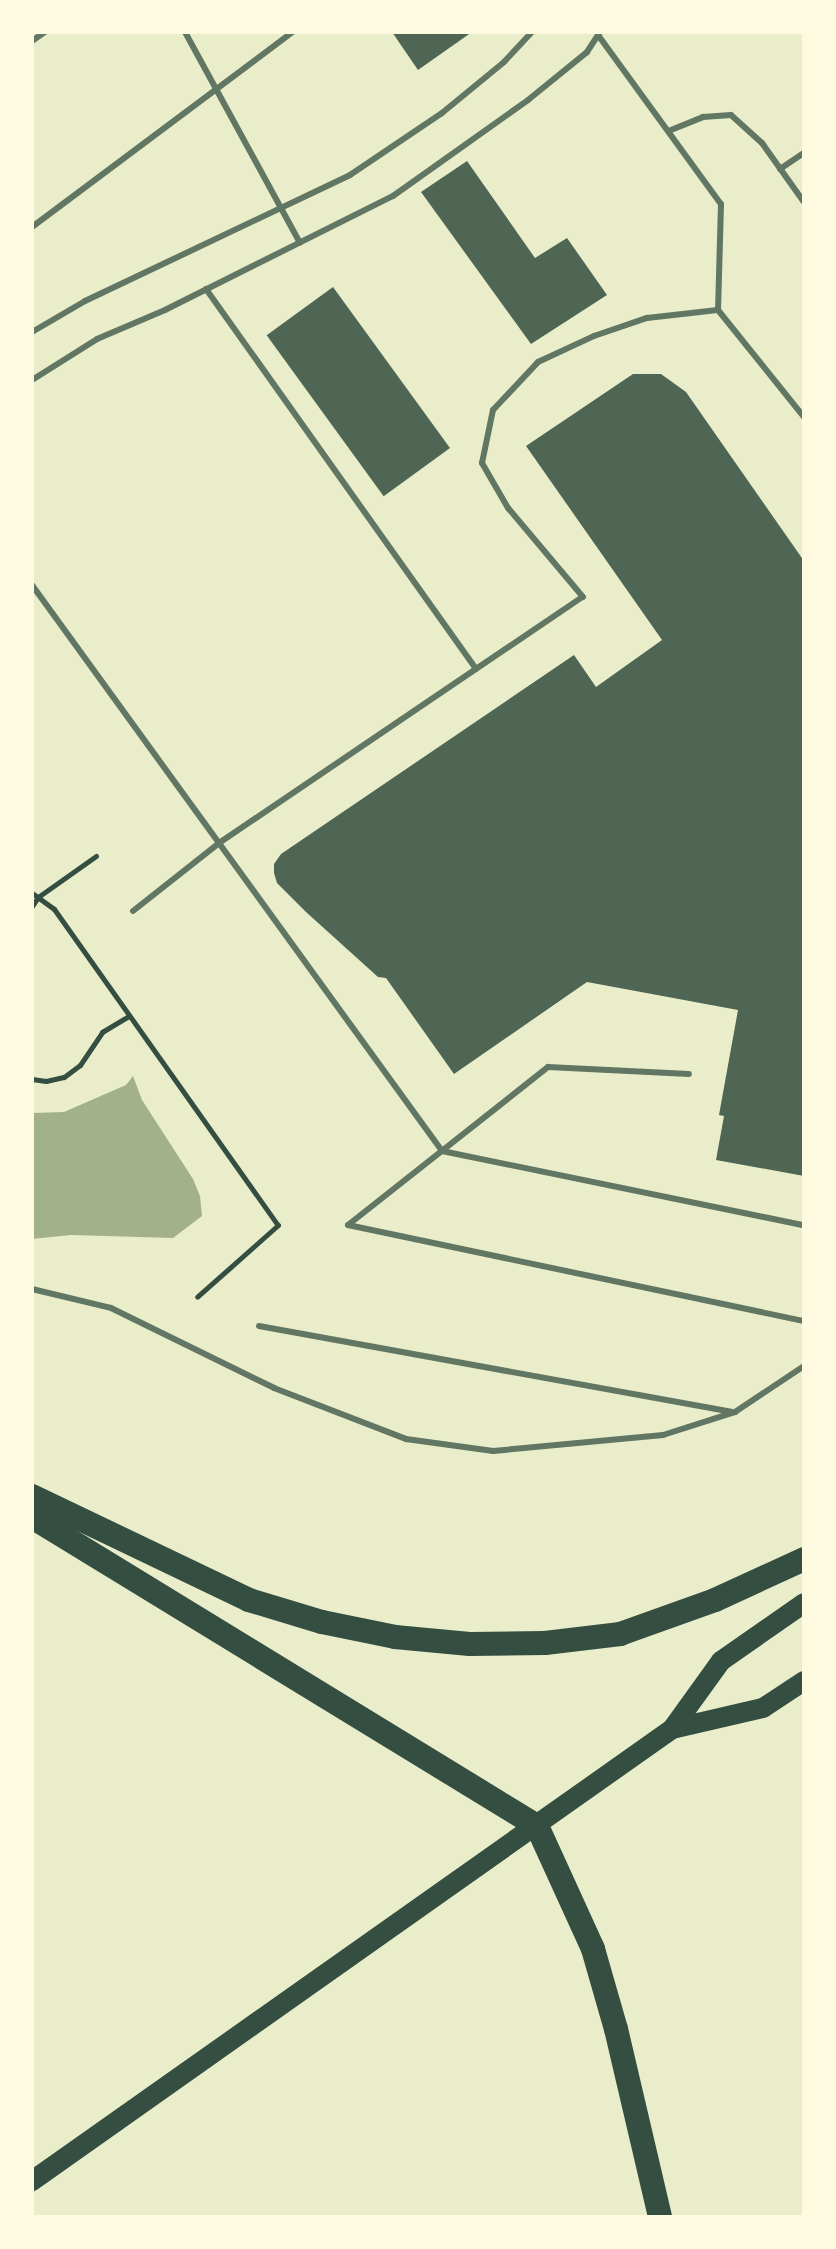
<!DOCTYPE html>
<style>
body{margin:0}
#map{position:relative;width:836px;height:2249px;overflow:hidden;background:#e9edc9;font-family:"Noto Serif",serif}
div>[style]{position:absolute}
[style*='--x']{left:calc(var(--x)*1px);top:calc(var(--y)*1px);width:calc(var(--w)*1px);rotate:calc(var(--a)*1deg)}
.water>*{inset:0;background:#a3b18a}
.building>*{inset:0;background:#4f6655;transform-origin:0 0}
.path>*{height:5px;margin:-2.5px;padding:0 2.5px;transform-origin:2.5px;border-radius:2.5px;background:#344e41}
.service>*{height:6px;margin:-3px;padding:0 3px;transform-origin:3px;border-radius:3px;background:#617663}
.primary>*{height:20px;margin:-10px;padding:0 10px;transform-origin:10px;border-radius:10px;background:#344e41}
.motorway>*{height:24px;margin:-12px;padding:0 12px;transform-origin:12px;border-radius:12px;background:#344e41}
span{translate:-50% -50%;white-space:nowrap;text-align:center;line-height:1.15;-webkit-text-stroke:8px #fefae0;paint-order:stroke}
.frame{position:absolute;inset:0;border:34px solid #fefae0;pointer-events:none}
</style>
<div id="map">
<div class="water">
<i style="clip-path:polygon(133px 1076px,142px 1100px,193px 1179px,200px 1196px,202px 1216px,173px 1238px,71px 1235px,32px 1239px,32px 1113px,64px 1112px,126px 1085px)"></i>
</div>
<div class="building">
<i style="clip-path:polygon(392px 32px,472px 32px,418px 70px)"></i>
<i style="clip-path:polygon(467px 161px,535px 258px,567px 238px,607px 295px,531px 344px,421px 192px)"></i>
<i style="left:333px;top:287px;width:199px;height:82px;rotate:54deg"></i>
<i style="clip-path:polygon(633px 374px,661px 374px,686px 392px,804px 561px,804px 1176px,716px 1160px,724px 1116px,719px 1115px,738px 1010px,587px 982px,454px 1074px,386px 978px,378px 977px,306px 912px,277px 883px,274px 873px,274px 864px,281px 854px,574px 655px,596px 687px,662px 640px,526px 446px)"></i>
</div>
<div class="path">
<i style="--x:32;--y:893;--w:27;--a:36"></i>
<i style="--x:54;--y:909;--w:387;--a:54.7"></i>
<i style="--x:278;--y:1225;--w:108;--a:138.4"></i>
<i style="--x:32;--y:906;--w:11;--a:-56"></i>
<i style="--x:38;--y:897;--w:71;--a:-35.3"></i>
<i style="--x:32;--y:1079;--w:14;--a:8"></i>
<i style="--x:46;--y:1081;--w:18;--a:-13"></i>
<i style="--x:64;--y:1077;--w:20;--a:-37"></i>
<i style="--x:80;--y:1065;--w:40;--a:-56"></i>
<i style="--x:102;--y:1032;--w:31;--a:-31"></i>
</div>
<div class="service">
<i style="--x:185;--y:32;--w:240;--a:61.4"></i>
<i style="--x:598;--y:35;--w:209;--a:54"></i>
<i style="--x:721;--y:204;--w:106;--a:91.6"></i>
<i style="--x:718;--y:310;--w:137;--a:51.2"></i>
<i style="--x:32;--y:41;--w:16;--a:-35"></i>
<i style="--x:671;--y:130;--w:35;--a:-22"></i>
<i style="--x:703;--y:117;--w:28;--a:-4"></i>
<i style="--x:731;--y:115;--w:42;--a:42.1"></i>
<i style="--x:762;--y:143;--w:72;--a:54.6"></i>
<i style="--x:780;--y:169;--w:29;--a:-34"></i>
<i style="--x:32;--y:227;--w:326;--a:-36.8"></i>
<i style="--x:206;--y:289;--w:466;--a:54.6"></i>
<i style="--x:32;--y:332;--w:61;--a:-30.3"></i>
<i style="--x:85;--y:301;--w:293;--a:-25.4"></i>
<i style="--x:350;--y:175;--w:111;--a:-34"></i>
<i style="--x:442;--y:113;--w:80;--a:-39.4"></i>
<i style="--x:504;--y:62;--w:41;--a:-47"></i>
<i style="--x:32;--y:380;--w:77;--a:-32.2"></i>
<i style="--x:97;--y:339;--w:74;--a:-23.1"></i>
<i style="--x:165;--y:310;--w:255;--a:-26.6"></i>
<i style="--x:393;--y:196;--w:166;--a:-35.4"></i>
<i style="--x:528;--y:100;--w:76;--a:-39.1"></i>
<i style="--x:587;--y:52;--w:24;--a:-57"></i>
<i style="--x:32;--y:585;--w:699;--a:54.08"></i>
<i style="--x:442;--y:1151;--w:369;--a:11.6"></i>
<i style="--x:133;--y:911;--w:110;--a:-38.3"></i>
<i style="--x:219;--y:843;--w:439;--a:-34.1"></i>
<i style="--x:583;--y:597;--w:116;--a:-130.1"></i>
<i style="--x:508;--y:508;--w:52;--a:-120"></i>
<i style="--x:482;--y:463;--w:54;--a:-78.3"></i>
<i style="--x:493;--y:410;--w:66;--a:-46.8"></i>
<i style="--x:538;--y:362;--w:62;--a:-24.9"></i>
<i style="--x:594;--y:336;--w:56;--a:-18.8"></i>
<i style="--x:647;--y:318;--w:71;--a:-6.4"></i>
<i style="--x:348;--y:1225;--w:466;--a:11.9"></i>
<i style="--x:348;--y:1225;--w:255;--a:-38.3"></i>
<i style="--x:548;--y:1067;--w:141;--a:2.8"></i>
<i style="--x:32;--y:1289;--w:81;--a:13.5"></i>
<i style="--x:111;--y:1308;--w:182;--a:26.1"></i>
<i style="--x:274;--y:1388;--w:142;--a:21.1"></i>
<i style="--x:406;--y:1439;--w:88;--a:7.9"></i>
<i style="--x:493;--y:1451;--w:171;--a:-5.4"></i>
<i style="--x:663;--y:1435;--w:76;--a:-17.7"></i>
<i style="--x:735;--y:1412;--w:83;--a:-33.7"></i>
<i style="--x:259;--y:1326;--w:480;--a:10.3"></i>
</div>
<div class="primary">
<i style="--x:672;--y:1729;--w:93;--a:-13"></i>
<i style="--x:763;--y:1708;--w:49;--a:-33.4"></i>
<i style="--x:32;--y:2181;--w:784;--a:-35.23"></i>
<i style="--x:672;--y:1729;--w:84;--a:-54.2"></i>
<i style="--x:721;--y:1661;--w:101;--a:-34.9"></i>
</div>
<div class="motorway">
<i style="--x:32;--y:1496;--w:241;--a:25.6"></i>
<i style="--x:249;--y:1600;--w:76;--a:16.8"></i>
<i style="--x:322;--y:1622;--w:75;--a:11.6"></i>
<i style="--x:395;--y:1637;--w:75;--a:5.3"></i>
<i style="--x:470;--y:1644;--w:75;--a:-0.8"></i>
<i style="--x:545;--y:1643;--w:76;--a:-6.8"></i>
<i style="--x:620;--y:1634;--w:101;--a:-19.7"></i>
<i style="--x:715;--y:1600;--w:98;--a:-24.7"></i>
<i style="--x:32;--y:1517;--w:592;--a:31.46"></i>
<i style="--x:537;--y:1826;--w:135;--a:65.5"></i>
<i style="--x:593;--y:1949;--w:83;--a:74"></i>
<i style="--x:616;--y:2029;--w:193;--a:76.8"></i>
</div>
<div class="frame"></div>
</div>
